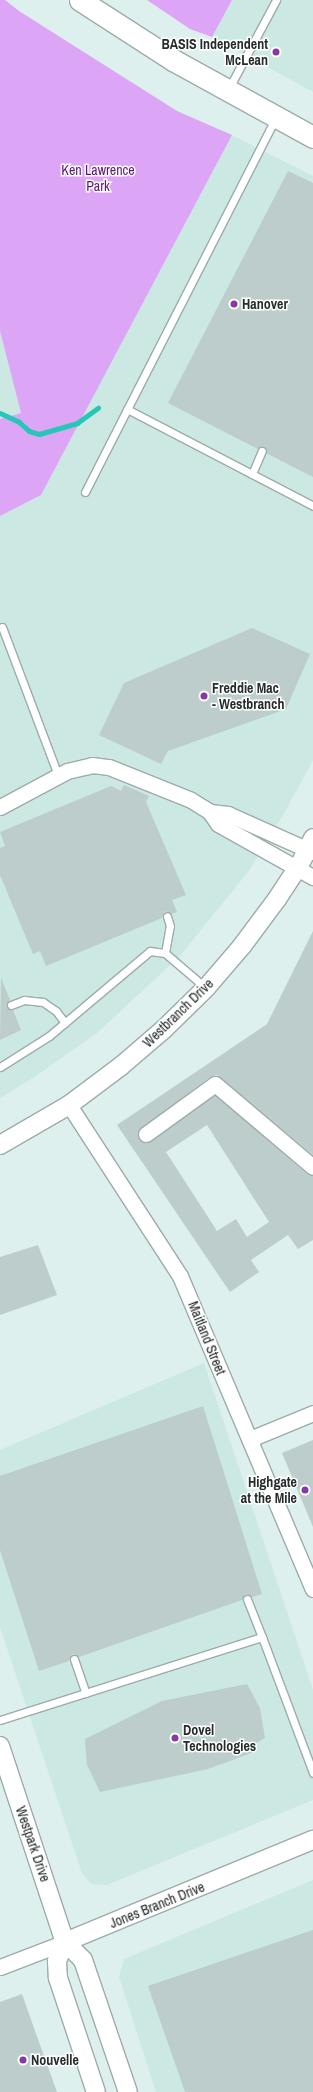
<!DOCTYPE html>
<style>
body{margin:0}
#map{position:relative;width:313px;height:2092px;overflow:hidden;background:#def0ed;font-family:"Archivo Narrow",sans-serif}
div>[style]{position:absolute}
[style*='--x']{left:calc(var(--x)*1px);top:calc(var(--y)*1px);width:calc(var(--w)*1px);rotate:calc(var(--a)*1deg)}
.built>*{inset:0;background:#cce8e3}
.green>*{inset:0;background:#dca5f5}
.stream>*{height:5px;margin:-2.5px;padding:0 2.5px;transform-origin:2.5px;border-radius:2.5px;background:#27c7b8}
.building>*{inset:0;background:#bccdcb}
.roads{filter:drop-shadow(1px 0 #9bacaa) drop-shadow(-1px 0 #9bacaa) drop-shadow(0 1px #9bacaa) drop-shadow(0 -1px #9bacaa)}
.service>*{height:7px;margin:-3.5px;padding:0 3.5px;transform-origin:3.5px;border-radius:3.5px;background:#fff}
.minor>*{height:15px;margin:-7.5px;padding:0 7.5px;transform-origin:7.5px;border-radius:7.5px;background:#fff}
.tertiary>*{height:18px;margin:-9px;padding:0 9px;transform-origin:9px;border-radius:9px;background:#fff}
.secondary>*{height:21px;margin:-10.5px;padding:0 10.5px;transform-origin:10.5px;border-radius:10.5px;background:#fff}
.dots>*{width:11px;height:11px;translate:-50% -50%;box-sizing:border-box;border:2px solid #fff;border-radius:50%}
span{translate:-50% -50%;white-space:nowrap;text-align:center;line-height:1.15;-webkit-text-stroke:3px #fff;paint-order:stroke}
.poi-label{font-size:14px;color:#252c2b;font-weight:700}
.right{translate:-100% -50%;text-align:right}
.left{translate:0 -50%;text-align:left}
.park-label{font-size:14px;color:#5b1775}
.street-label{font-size:14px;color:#252c2b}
</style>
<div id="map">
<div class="built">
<i style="clip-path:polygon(149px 0,313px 0,313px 92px,212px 37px,219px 25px,212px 37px)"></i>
<i style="clip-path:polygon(232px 135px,313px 176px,313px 760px,285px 812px,248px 872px,179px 957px,97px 1033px,36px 1076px,0 1098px,0 516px,41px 495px)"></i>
<i style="clip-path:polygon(0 331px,21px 413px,0 419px)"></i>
<i style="clip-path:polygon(204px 1363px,313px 1690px,313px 1800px,107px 1885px,91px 1884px,82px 1873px,0 1627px,0 1450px)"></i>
<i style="clip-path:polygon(313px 1880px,313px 2092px,156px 2092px,119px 1977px,124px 1959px)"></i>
</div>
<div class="green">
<i style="clip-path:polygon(0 0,5px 0,19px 11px,177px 111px,232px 135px,41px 495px,0 516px,0 419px,21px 413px,0 331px)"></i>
<i style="clip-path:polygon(147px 0,232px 0,212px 37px,190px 29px)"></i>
</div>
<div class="stream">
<i style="--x:0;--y:413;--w:21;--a:25"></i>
<i style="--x:19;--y:422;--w:13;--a:42"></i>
<i style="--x:29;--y:431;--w:10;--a:17"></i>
<i style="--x:39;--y:434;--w:40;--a:-16"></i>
<i style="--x:77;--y:423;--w:26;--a:-36"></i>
</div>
<div class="building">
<i style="clip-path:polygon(288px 171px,313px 183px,313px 477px,266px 453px,264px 447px,258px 449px,168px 403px)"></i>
<i style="clip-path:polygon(252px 628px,310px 654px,286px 709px,168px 751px,161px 764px,99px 735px,124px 683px)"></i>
<i style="clip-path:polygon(124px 785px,149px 796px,146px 802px,186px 895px,172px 900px,177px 912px,171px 914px,165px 911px,162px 918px,46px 966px,40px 951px,33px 954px,0 875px,0 848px,5px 846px,0 832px,111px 786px,121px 791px)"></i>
<i style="clip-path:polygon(evenodd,313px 931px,313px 1155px,217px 1075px,210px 1077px,138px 1131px,139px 1140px,143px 1142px,151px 1141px,215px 1095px,307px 1174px,313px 1176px,313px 1240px,298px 1249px,288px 1235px,251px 1260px,259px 1272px,230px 1292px,117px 1125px,267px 1024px,313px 931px,207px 1125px,269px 1222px,247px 1237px,236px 1219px,217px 1231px,166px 1152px,207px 1125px)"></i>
<i style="clip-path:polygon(1px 978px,10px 1000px,6px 1006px,13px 1010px,21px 1030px,0 1040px)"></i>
<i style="clip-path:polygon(38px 1245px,57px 1295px,0 1315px,0 1257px)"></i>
<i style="clip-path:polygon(203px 1406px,262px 1594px,252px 1597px,246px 1594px,242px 1600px,79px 1657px,73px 1654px,69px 1661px,39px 1671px,0 1550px,0 1476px)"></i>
<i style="clip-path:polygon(313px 1440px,313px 1527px,282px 1453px)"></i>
<i style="clip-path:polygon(247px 1684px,260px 1708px,265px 1738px,255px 1744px,257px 1751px,208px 1769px,100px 1792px,87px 1765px,85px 1739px,162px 1701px)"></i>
<i style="clip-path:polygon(313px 1930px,313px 2092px,185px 2092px,148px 1986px)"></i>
<i style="clip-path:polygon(22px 1994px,34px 2028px,57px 2092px,0 2092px,0 2002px)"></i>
</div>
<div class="roads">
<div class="service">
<i style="--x:229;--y:88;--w:100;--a:-61.9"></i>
<i style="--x:127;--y:409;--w:210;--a:27.5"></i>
<i style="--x:252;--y:474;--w:25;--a:-67"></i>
<i style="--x:85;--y:492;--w:419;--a:-63"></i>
<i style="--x:2;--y:627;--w:158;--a:69.3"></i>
<i style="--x:165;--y:953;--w:54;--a:40.5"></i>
<i style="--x:11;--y:1005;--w:14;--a:-21"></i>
<i style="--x:24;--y:1000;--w:19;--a:6"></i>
<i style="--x:43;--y:1002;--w:16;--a:35"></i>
<i style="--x:56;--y:1011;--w:15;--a:53"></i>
<i style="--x:0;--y:1067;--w:58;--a:-32.3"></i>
<i style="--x:49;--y:1036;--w:132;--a:-40.1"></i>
<i style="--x:150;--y:951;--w:15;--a:8"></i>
<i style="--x:165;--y:953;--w:27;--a:-80"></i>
<i style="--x:170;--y:926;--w:10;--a:-107"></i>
<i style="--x:247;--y:1599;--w:41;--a:68.5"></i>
<i style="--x:74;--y:1659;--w:36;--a:71"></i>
<i style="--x:0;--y:1720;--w:275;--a:-17.6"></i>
<i style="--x:262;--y:1637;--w:145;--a:69.4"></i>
</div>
<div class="minor">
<i style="--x:0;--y:807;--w:76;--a:-28.2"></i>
<i style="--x:67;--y:771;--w:26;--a:-13"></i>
<i style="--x:92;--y:765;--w:17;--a:7"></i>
<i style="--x:109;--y:767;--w:88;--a:21.9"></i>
<i style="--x:191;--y:800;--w:22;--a:32"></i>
<i style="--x:210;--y:812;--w:14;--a:56"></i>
<i style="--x:218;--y:824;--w:109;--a:29.2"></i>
<i style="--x:210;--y:812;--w:18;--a:6"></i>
<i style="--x:228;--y:814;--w:93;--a:24.1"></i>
<i style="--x:69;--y:1105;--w:204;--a:57"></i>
<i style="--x:180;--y:1276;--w:340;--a:67"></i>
<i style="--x:146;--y:1134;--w:85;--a:-35.9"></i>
<i style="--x:215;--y:1084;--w:128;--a:40.3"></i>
<i style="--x:250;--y:1439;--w:68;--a:-22.4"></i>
<i style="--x:0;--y:1967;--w:70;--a:-21"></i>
</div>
<div class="tertiary">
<i style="--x:0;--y:1145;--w:80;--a:-30.1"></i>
<i style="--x:69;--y:1105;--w:65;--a:-36.9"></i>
<i style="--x:121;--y:1066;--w:57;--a:-40.7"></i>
<i style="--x:164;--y:1029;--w:59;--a:-44.3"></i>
<i style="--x:206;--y:988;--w:55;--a:-49.4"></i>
<i style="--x:242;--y:946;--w:59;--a:-53.3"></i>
<i style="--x:277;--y:899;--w:42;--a:-56.7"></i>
<i style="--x:300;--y:864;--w:29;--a:-63"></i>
<i style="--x:0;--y:1746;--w:206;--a:71.7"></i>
<i style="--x:65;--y:1942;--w:25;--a:45"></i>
<i style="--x:83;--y:1960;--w:139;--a:71.2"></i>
<i style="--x:65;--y:1942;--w:268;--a:-22.4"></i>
<i style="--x:65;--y:1942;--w:21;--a:113"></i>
<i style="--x:57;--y:1961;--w:17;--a:87"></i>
<i style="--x:58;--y:1978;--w:120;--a:71.6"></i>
</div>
<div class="secondary">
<i style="--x:80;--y:0;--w:111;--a:32.8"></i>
<i style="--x:173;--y:60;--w:160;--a:28.8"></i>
</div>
</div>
<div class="dots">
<i style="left:276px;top:52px;background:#8737a6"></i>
<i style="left:234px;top:304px;background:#8737a6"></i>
<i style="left:204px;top:696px;background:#8737a6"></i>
<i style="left:305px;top:1490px;background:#8737a6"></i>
<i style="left:175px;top:1738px;background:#8737a6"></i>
<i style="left:23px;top:2060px;background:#8737a6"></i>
</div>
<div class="poi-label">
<span class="right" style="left:268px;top:52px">BASIS Independent<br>McLean</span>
<span class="left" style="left:242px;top:304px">Hanover</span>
<span class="left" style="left:212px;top:696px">Freddie Mac<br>- Westbranch</span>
<span class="right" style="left:297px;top:1490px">Highgate<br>at the Mile</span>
<span class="left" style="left:183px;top:1738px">Dovel<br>Technologies</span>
<span class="left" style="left:31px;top:2060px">Nouvelle</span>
</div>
<div class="park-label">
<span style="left:98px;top:178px">Ken Lawrence<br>Park</span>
</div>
<div class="street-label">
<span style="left:178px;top:1013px;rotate:-44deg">Westbranch Drive</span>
<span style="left:207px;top:1338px;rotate:68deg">Maitland Street</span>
<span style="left:33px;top:1844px;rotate:71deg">Westpark Drive</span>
<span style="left:157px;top:1905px;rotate:-22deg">Jones Branch Drive</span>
</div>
</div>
